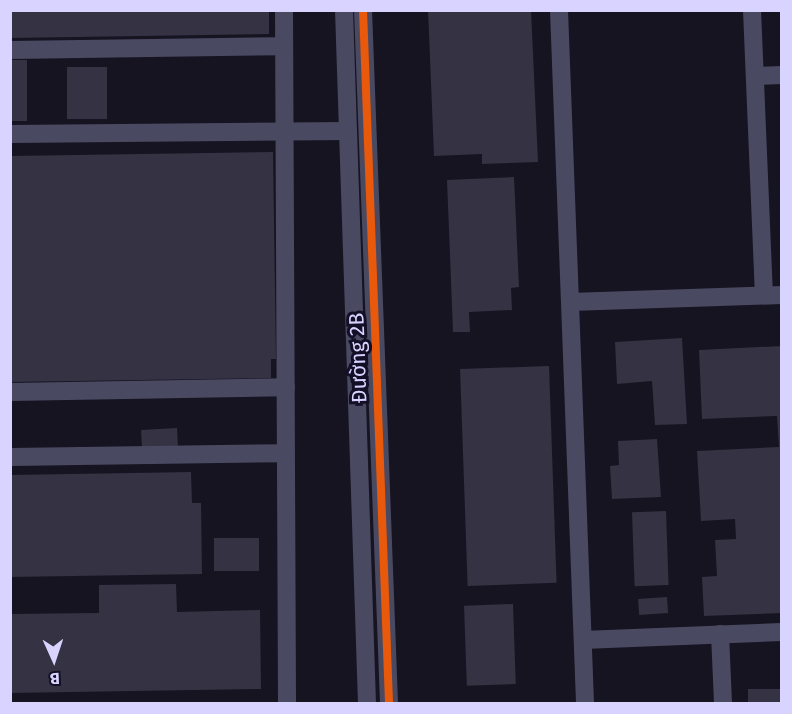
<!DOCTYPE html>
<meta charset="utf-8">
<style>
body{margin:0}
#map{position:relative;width:792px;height:714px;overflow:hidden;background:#161421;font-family:"Fira Sans",sans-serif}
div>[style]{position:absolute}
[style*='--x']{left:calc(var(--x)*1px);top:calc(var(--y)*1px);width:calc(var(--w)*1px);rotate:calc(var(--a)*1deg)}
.building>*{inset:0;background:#343243;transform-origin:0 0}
.minor>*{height:18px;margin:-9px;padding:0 9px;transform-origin:9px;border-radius:9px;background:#4a4962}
.cycleway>*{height:8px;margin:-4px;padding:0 4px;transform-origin:4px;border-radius:4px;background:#e8590c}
span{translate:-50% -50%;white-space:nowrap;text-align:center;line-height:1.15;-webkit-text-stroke:6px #130f26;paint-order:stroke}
.street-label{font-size:21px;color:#d9d4ff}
.frame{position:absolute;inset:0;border:12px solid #d9d4ff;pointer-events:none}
.north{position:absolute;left:24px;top:630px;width:60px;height:60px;-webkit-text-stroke:4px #130f26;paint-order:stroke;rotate:177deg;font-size:16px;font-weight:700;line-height:24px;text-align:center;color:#d9d4ff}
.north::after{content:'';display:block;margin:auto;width:21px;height:27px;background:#d9d4ff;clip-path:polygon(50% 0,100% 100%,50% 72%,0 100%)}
</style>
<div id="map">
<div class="building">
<i style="clip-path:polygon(10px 10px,269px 10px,269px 34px,10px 38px)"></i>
<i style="clip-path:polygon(428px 10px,531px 10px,538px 162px,482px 164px,482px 154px,434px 156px)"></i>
<i style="left:10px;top:60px;width:17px;height:61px"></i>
<i style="left:67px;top:67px;width:40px;height:52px"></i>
<i style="clip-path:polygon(273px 152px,276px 359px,271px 359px,271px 378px,10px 382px,10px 156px)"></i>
<i style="clip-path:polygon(514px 177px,519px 287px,511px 288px,512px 310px,469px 312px,470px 332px,453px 332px,447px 180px)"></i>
<i style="clip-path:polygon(682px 338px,687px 424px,655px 425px,652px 381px,617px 384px,615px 342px)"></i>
<i style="clip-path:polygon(782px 346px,782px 613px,704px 616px,702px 577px,717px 576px,715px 540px,736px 539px,735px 519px,701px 521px,697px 451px,779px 447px,777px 416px,702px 419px,699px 350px)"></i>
<i style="left:549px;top:366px;width:217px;height:89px;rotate:88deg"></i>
<i style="left:177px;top:428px;width:20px;height:36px;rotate:87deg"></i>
<i style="clip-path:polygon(657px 439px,661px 497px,612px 499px,610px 466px,619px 465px,618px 441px)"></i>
<i style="clip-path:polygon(191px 472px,192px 503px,201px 503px,202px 574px,10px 577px,10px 475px)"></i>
<i style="left:666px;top:511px;width:74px;height:34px;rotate:88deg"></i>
<i style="left:214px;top:538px;width:45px;height:33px"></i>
<i style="clip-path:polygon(176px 584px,177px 612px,260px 610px,261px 689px,10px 693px,10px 614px,99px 613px,99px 585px)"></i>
<i style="left:667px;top:597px;width:16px;height:29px;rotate:86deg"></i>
<i style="left:513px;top:604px;width:80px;height:49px;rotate:88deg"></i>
<i style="left:782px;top:689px;width:15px;height:34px;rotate:90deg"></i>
</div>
<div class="minor">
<i style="--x:284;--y:10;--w:694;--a:89.75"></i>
<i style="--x:344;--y:10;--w:694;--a:88.1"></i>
<i style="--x:363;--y:10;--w:694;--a:87.85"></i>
<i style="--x:559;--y:10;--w:694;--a:87.85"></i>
<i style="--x:752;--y:10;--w:285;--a:87.6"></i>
<i style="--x:10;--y:50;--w:274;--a:-0.8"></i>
<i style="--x:755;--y:76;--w:27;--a:-2"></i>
<i style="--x:10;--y:134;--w:338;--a:-0.5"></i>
<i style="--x:570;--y:302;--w:212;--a:-1.9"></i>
<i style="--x:10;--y:392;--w:276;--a:-1"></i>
<i style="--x:10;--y:457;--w:276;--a:-0.8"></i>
<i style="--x:720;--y:634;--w:70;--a:87.5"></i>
<i style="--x:583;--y:640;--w:199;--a:-2.3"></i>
</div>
<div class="cycleway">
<i style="--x:363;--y:10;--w:694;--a:87.85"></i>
</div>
<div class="street-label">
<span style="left:358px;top:358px;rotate:-92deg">Đường 2B</span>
</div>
<div class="frame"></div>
<div class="north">B</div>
</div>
